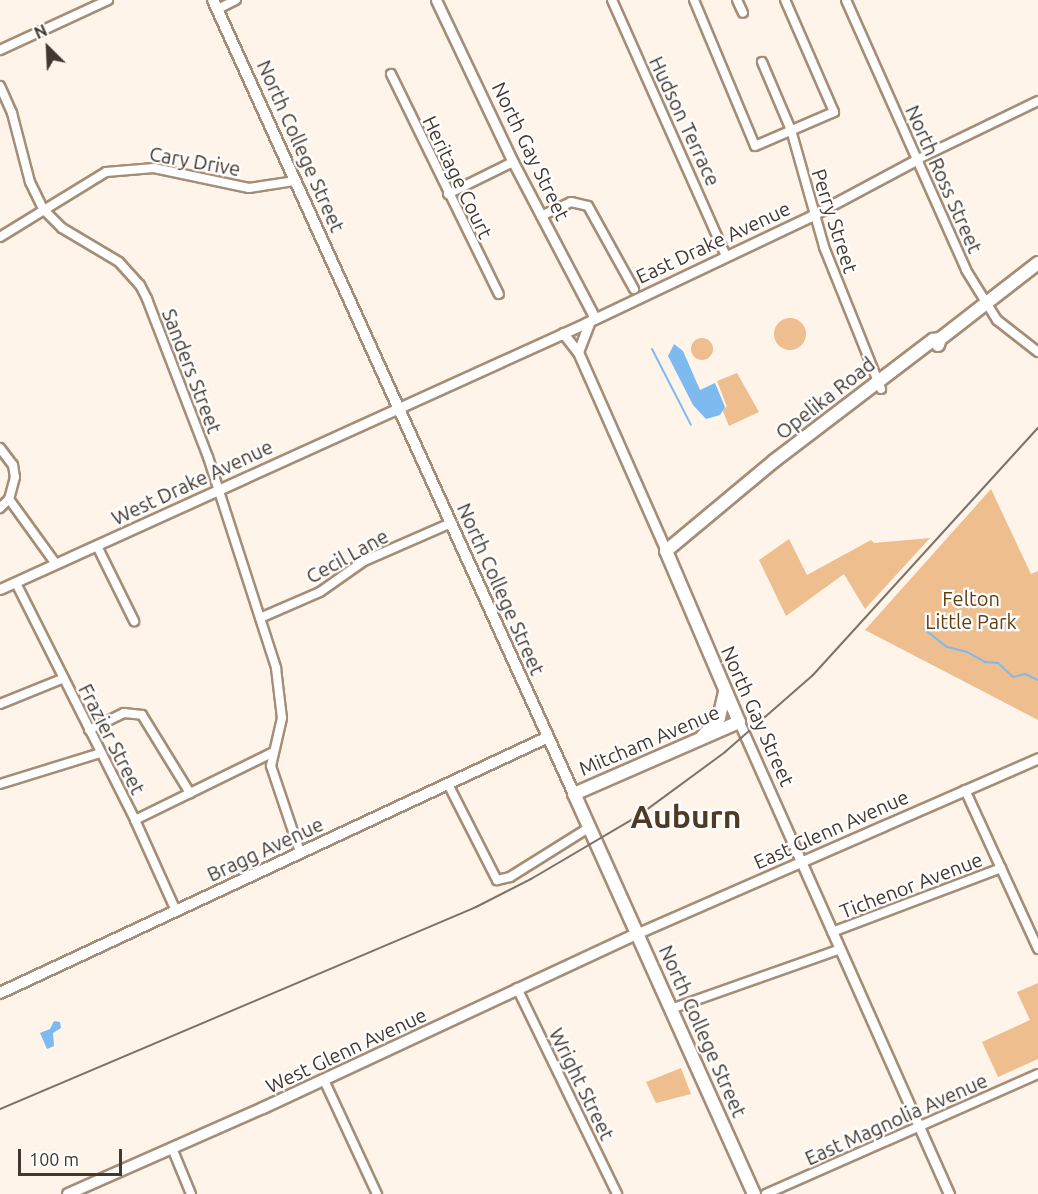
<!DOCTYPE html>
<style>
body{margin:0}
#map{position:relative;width:1038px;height:1194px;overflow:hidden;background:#fef4ea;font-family:Ubuntu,sans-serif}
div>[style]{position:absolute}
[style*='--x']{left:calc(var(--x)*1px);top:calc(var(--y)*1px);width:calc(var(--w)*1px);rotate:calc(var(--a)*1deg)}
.green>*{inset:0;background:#eebe8e}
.round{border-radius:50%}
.water>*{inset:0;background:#7cbaf0}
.stream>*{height:2px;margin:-1px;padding:0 1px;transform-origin:1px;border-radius:1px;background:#7cbaf0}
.roads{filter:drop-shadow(2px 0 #a58d77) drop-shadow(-2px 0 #a58d77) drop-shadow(0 2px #a58d77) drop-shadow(0 -2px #a58d77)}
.minor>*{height:8px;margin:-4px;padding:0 4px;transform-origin:4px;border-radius:4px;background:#fff}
.tertiary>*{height:9px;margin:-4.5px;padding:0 4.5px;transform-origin:4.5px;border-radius:4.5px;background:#fff}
.secondary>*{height:10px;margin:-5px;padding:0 5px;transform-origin:5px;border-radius:5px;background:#fff}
.primary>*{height:12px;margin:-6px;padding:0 6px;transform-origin:6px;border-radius:6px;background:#fff}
.rail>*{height:2px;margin:-1px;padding:0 1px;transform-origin:1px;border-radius:1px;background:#7c7269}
span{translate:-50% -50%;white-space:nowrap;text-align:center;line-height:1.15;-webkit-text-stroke:4.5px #fff;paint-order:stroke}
.street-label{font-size:20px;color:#42382f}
.park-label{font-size:20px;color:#623d0f}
.town-label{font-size:32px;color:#4e3a25;font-weight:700}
.north{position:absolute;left:18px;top:18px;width:60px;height:60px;-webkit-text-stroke:4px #fff;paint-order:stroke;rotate:336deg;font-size:16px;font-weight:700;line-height:24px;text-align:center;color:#42382f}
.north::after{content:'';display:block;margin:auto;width:21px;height:27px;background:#42382f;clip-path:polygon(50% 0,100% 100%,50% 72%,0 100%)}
.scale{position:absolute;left:18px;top:1149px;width:104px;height:27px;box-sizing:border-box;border:3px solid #42382f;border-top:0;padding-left:8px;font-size:18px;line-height:21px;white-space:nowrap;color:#42382f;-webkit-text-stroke:4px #fff;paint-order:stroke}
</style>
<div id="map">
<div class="green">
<i class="round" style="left:774px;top:318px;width:32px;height:32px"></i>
<i class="round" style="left:691px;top:338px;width:22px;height:22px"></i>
<i style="clip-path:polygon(737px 373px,759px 412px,729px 426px,722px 409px,727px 407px,717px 381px)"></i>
<i style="clip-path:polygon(991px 489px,1031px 574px,1038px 571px,1038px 720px,865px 630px)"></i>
<i style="clip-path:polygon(930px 538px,865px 609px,844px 574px,786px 616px,759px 560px,789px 539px,807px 575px,871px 540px,874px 543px)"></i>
<i style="clip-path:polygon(1038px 983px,1038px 1059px,998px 1077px,982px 1042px,1030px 1020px,1017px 992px)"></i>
<i style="clip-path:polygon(681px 1068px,691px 1094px,656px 1103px,646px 1082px)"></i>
</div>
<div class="water">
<i style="clip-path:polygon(674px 344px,683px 351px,700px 390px,715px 383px,725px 407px,720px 415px,706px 419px,693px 405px,668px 356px)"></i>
<i style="clip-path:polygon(54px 1021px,60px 1022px,61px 1028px,53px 1033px,54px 1046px,47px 1049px,40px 1033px,50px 1029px)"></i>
</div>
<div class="stream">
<i style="--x:652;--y:349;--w:85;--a:62.8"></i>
<i style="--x:924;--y:629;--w:29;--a:38"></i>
<i style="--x:947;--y:647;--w:21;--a:14"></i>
<i style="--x:967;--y:652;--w:21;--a:29"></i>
<i style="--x:985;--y:662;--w:13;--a:4"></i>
<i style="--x:998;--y:663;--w:21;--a:43"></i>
<i style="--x:1013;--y:677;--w:12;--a:-14"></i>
<i style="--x:1025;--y:674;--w:14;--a:25"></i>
</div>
<div class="roads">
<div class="minor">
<i style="--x:612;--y:0;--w:280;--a:66"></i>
<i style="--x:694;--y:0;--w:158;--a:67.3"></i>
<i style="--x:755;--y:146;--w:86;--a:-23.3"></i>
<i style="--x:834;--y:112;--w:122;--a:-113.6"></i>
<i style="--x:737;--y:0;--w:14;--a:65"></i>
<i style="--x:846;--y:0;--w:295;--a:66"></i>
<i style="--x:966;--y:270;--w:59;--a:58.2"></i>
<i style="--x:997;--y:320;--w:52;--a:38"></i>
<i style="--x:218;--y:9;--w:20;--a:-27"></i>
<i style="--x:0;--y:50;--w:119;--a:-24.8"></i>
<i style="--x:762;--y:62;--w:74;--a:66.9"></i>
<i style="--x:791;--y:130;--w:122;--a:74.2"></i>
<i style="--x:824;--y:247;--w:153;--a:68.1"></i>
<i style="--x:391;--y:74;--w:245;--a:63.9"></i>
<i style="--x:0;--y:86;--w:30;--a:66"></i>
<i style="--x:12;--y:113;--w:71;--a:75.4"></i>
<i style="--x:30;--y:182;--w:30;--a:64"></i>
<i style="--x:43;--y:209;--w:27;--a:45"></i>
<i style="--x:62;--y:228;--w:66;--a:30.8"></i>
<i style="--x:119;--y:262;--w:31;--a:48"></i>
<i style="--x:140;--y:285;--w:16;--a:63"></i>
<i style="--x:147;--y:299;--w:169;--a:68.9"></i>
<i style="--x:208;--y:457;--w:222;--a:72.1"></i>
<i style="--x:276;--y:668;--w:50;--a:83.2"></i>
<i style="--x:282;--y:718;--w:49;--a:102.9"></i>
<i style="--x:271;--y:766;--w:91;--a:71.4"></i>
<i style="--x:918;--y:159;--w:133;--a:-25.8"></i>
<i style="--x:448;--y:194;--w:72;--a:-26.2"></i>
<i style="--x:541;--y:216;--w:33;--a:-25"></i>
<i style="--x:571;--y:202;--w:17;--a:13"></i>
<i style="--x:588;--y:206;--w:95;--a:61"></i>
<i style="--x:0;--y:237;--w:124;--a:-31.5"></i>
<i style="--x:106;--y:172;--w:48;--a:-4.8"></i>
<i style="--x:154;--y:168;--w:97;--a:11.9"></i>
<i style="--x:249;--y:188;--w:47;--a:-8.7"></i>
<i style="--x:0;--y:448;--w:21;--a:53"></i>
<i style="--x:13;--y:465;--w:12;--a:81"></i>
<i style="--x:15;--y:477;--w:23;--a:105"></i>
<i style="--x:9;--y:499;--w:13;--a:135"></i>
<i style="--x:9;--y:499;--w:80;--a:54.1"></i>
<i style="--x:97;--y:546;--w:84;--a:63.7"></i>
<i style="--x:16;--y:583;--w:265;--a:63.3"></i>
<i style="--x:135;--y:820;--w:100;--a:65.7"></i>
<i style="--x:260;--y:618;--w:65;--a:-23.4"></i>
<i style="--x:320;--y:592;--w:54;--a:-35.2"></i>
<i style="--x:364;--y:561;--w:95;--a:-23.6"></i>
<i style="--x:0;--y:704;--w:67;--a:-22"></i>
<i style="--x:89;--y:730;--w:39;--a:-26"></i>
<i style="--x:124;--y:713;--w:18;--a:6"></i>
<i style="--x:142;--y:715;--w:92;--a:58.4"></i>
<i style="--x:0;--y:784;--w:105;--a:-17.2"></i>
<i style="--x:448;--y:784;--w:108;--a:63"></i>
<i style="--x:497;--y:880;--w:13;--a:-13"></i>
<i style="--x:510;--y:877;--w:94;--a:-32"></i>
<i style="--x:965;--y:790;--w:175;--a:65.3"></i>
<i style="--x:135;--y:820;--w:153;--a:-26.1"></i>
<i style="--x:832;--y:932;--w:181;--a:-20.7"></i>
<i style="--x:517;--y:988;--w:229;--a:64.1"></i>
<i style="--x:671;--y:1009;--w:179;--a:-19.5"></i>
<i style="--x:324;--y:1080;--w:126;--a:65.1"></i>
<i style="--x:172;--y:1148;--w:50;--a:67.6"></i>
<i style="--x:766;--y:1194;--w:297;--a:-23.8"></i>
</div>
<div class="tertiary">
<i style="--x:436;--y:0;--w:179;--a:64.6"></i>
<i style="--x:513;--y:162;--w:176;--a:62.3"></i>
<i style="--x:563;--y:333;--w:24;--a:52"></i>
<i style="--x:578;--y:352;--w:218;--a:66.1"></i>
<i style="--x:578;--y:352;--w:33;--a:-69"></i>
<i style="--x:0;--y:589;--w:644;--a:-24.41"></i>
<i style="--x:586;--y:323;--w:251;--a:-25.4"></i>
<i style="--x:813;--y:215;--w:119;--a:-28.1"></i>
<i style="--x:739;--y:722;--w:517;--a:66.01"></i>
<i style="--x:638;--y:933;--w:437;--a:-23.6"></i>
</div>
<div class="secondary">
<i style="--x:213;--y:0;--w:872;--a:65.55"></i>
<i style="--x:0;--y:993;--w:603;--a:-25.03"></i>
<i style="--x:68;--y:1194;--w:213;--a:-23.8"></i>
<i style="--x:263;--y:1108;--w:414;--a:-25"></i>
</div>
<div class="primary">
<i style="--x:938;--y:345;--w:6;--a:-72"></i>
<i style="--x:940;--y:339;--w:124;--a:-37.8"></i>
<i style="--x:702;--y:737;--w:25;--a:-48"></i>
<i style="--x:719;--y:718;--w:26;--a:-77"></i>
<i style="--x:754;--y:1194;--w:439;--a:-114.2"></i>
<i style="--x:574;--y:794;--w:180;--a:-23.6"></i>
<i style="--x:739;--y:722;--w:186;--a:-113.1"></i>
<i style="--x:666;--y:551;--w:141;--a:-39.8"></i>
<i style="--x:774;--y:461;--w:200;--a:-37.3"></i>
<i style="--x:933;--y:340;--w:7;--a:-8"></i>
</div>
</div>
<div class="rail">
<i style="--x:0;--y:1109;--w:517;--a:-22.99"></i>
<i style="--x:476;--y:907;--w:62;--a:-27"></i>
<i style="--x:531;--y:879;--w:124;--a:-30.5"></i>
<i style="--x:638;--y:816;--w:108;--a:-36.3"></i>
<i style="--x:725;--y:752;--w:117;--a:-41.2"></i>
<i style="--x:813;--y:675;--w:334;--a:-47.7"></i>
</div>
<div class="street-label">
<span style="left:685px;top:121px;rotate:65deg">Hudson Terrace</span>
<span style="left:301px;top:146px;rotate:66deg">North College Street</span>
<span style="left:531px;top:151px;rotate:64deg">North Gay Street</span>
<span style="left:195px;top:161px;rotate:10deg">Cary Drive</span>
<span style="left:458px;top:177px;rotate:64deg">Heritage Court</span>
<span style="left:944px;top:179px;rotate:66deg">North Ross Street</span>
<span style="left:835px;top:221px;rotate:72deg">Perry Street</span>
<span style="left:713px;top:242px;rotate:-25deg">East Drake Avenue</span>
<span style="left:192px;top:371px;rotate:69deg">Sanders Street</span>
<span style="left:825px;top:398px;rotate:-38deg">Opelika Road</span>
<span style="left:192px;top:482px;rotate:-25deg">West Drake Avenue</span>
<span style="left:347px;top:556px;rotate:-29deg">Cecil Lane</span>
<span style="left:501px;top:589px;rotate:66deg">North College Street</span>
<span style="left:758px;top:716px;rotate:66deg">North Gay Street</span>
<span style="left:112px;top:739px;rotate:63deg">Frazier Street</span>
<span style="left:649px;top:740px;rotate:-23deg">Mitcham Avenue</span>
<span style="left:831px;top:829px;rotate:-24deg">East Glenn Avenue</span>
<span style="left:265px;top:849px;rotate:-25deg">Bragg Avenue</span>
<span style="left:911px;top:885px;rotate:-21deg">Tichenor Avenue</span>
<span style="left:703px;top:1031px;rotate:66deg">North College Street</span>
<span style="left:346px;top:1050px;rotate:-25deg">West Glenn Avenue</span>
<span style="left:582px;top:1084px;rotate:64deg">Wright Street</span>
<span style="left:896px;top:1119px;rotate:-24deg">East Magnolia Avenue</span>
</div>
<div class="park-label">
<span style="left:971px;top:610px">Felton<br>Little Park</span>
</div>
<div class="town-label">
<span style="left:686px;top:816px">Auburn</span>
</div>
<div class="north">N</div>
<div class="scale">100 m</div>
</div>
